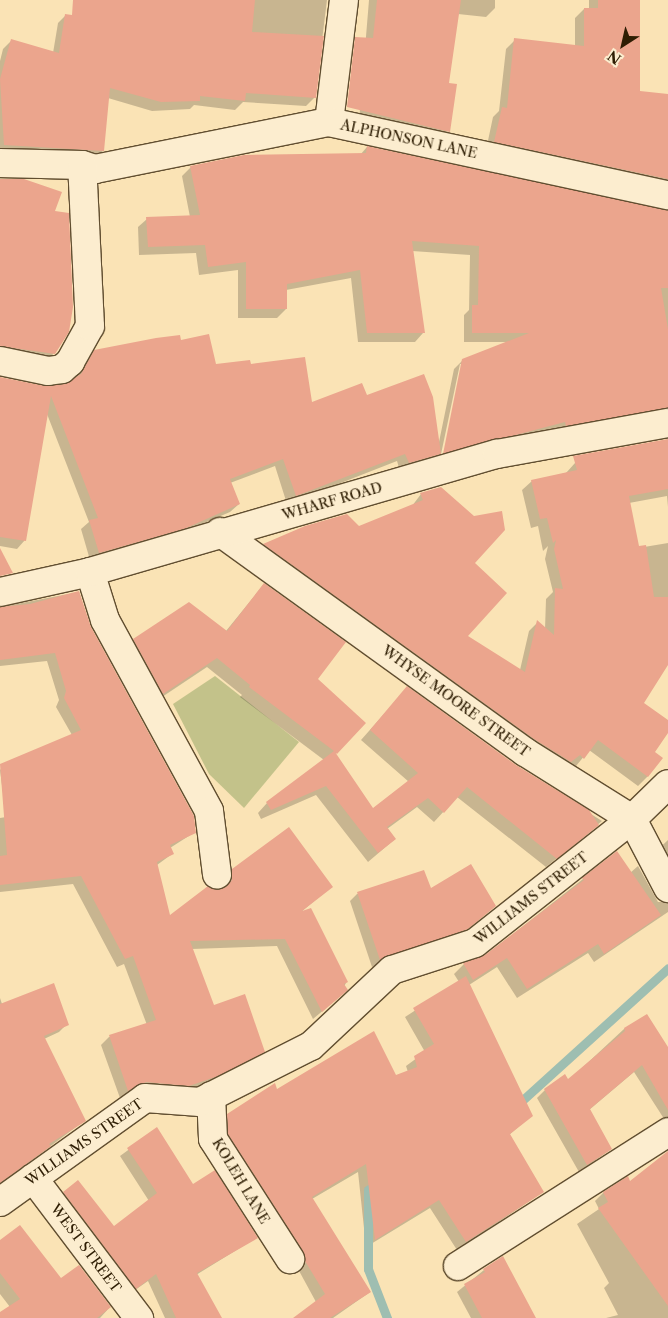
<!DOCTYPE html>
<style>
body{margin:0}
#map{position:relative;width:668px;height:1318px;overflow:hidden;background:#fae3b5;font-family:"Libre Caslon Text",serif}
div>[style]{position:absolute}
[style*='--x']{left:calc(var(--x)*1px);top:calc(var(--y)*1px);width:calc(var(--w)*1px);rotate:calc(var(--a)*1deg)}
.green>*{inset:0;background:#c3c28a}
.shadow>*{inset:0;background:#0003}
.stream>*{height:9px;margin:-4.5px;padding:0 4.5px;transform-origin:4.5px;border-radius:4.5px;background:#9ebeb1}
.building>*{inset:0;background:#eba58d}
.roads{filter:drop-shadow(1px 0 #614e30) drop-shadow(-1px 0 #614e30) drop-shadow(0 1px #614e30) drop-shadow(0 -1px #614e30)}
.street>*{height:28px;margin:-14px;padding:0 14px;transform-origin:14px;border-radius:14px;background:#fcedcf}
span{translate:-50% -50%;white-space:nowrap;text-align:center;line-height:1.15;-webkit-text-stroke:4px #fcedcf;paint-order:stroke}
.street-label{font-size:14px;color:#2e1d03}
.north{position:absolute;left:598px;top:20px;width:50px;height:50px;-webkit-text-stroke:4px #fcedcf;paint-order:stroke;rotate:215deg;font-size:14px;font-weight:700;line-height:20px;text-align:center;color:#2e1d03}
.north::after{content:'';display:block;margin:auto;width:18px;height:22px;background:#2e1d03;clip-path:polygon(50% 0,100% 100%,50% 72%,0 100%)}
</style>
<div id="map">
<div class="green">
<i style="clip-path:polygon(215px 676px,299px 742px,244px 808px,209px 774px,173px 704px)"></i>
</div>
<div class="shadow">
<i style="clip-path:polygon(120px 0,327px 0,315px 97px,306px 106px,243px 102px,235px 110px,194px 105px,190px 109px,152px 111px,108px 98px,103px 151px,95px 158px,0 153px,0 61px,3px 49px,11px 41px,53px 53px,58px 23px,66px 15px,90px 18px)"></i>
<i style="clip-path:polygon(369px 0,495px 0,495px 8px,486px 17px,458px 14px,447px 84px,448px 131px,440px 140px,359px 121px)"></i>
<i style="clip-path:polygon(589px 0,639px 0,638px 94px,668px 95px,668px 193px,486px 150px,493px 117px,499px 111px,506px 49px,515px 40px,575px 46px,575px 18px,584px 9px,589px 9px)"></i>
<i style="clip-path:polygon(367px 147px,668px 210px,668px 413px,443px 459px,463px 364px,460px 364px,440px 459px,400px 471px,397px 461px,287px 504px,275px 466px,230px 483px,239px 504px,230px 512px,174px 536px,90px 560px,81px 529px,89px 522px,47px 414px,25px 540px,17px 549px,0 546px,0 378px,45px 388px,65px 386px,75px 378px,95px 351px,180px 341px,215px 366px,250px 366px,311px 403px,367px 397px,439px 442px,454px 369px,463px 360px,510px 342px,464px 342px,464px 315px,469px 310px,470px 255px,412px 251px,423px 333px,415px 342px,358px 342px,351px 278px,286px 290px,286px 309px,277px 318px,238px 318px,238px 270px,199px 275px,196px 253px,139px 255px,138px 227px,147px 219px,190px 217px,182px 176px,191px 167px,360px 155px)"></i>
<i style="clip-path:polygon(0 178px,24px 180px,53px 212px,54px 353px,46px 362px,0 356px)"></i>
<i style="clip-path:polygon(668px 447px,668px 507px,667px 496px,629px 503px,638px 548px,668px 543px,668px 663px,642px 703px,668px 722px,668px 731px,653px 752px,648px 776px,638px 786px,589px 750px,568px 776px,255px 554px,264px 545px,306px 527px,359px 527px,412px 506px,421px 494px,473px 563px,466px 636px,520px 670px,529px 631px,538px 622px,545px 629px,546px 599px,553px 592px,545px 559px,548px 546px,543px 551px,538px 526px,531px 528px,522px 490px,532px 481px,566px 473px,575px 463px)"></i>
<i style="clip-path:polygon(264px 584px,317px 679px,364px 723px,335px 754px,373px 810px,409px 782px,361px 740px,407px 688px,515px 766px,602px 821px,546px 867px,457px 797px,434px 822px,417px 807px,387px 829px,395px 839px,368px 862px,316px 795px,261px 819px,258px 813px,267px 803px,324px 760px,240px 697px,242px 695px,207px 667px,153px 703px,124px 650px,134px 640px,226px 631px)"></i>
<i style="clip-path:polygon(79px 592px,90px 628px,195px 832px,170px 848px,172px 854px,157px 865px,169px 917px,224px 889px,225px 878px,233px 870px,331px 887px,301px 912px,347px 981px,338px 998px,313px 1019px,277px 946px,192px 949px,213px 1007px,263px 1052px,255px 1060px,209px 1083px,180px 1093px,137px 1090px,120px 1098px,101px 1045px,109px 1037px,147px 1025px,124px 964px,117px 967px,73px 884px,0 892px,0 818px,6px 817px,0 770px,8px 762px,72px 735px,56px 707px,59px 700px,47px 661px,0 666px,0 607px)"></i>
<i style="clip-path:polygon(668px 840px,668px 882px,653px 854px)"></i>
<i style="clip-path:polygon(616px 853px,630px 873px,638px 866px,658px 902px,668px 902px,668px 912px,594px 962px,588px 953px,517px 998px,497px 967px,469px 985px,531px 1116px,509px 1135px,543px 1192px,457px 1250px,430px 1208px,366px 1247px,358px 1172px,312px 1199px,370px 1292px,333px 1318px,295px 1318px,316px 1302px,219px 1124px,228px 1115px,276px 1090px,396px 1077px,408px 1072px,406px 1066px,425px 1052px,405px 1017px,459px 982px,454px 974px,464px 964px,485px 956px)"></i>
<i style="clip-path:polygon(424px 872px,430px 890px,495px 906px,458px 936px,372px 967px,350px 901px,357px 894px)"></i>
<i style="clip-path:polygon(0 998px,2px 1004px,67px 1024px,59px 1032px,44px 1039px,84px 1121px,0 1184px)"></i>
<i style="clip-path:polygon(647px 1015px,668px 1050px,668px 1125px,634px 1072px,589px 1110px,611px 1149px,579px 1172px,537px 1098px,545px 1090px,568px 1081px,624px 1029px)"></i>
<i style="clip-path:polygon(157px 1129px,192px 1186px,256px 1238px,196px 1275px,220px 1318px,165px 1318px,148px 1281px,128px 1295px,56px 1200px,64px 1193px,114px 1227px,149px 1201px,120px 1156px)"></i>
<i style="clip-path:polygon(627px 1178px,668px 1235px,668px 1318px,606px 1318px,618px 1315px,604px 1288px,609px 1283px,577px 1224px,599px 1209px,595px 1201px,603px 1193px)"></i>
<i style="clip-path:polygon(0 1242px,61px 1280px,110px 1307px,100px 1318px,0 1318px,0 1314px,10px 1307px,0 1294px)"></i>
<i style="clip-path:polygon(484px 1270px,522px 1318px,471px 1318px,457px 1292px)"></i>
</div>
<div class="stream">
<i style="--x:516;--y:1106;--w:205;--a:-42.2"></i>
<i style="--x:379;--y:1183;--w:13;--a:148"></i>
<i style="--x:368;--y:1190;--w:79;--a:90"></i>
<i style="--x:368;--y:1269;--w:53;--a:68.8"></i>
</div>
<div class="building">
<i style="clip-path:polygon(73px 0,255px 0,252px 32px,324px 36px,316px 98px,246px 93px,245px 101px,200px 96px,200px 101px,161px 102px,110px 88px,104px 151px,4px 145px,0 79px,11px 39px,59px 53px,65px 14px,72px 15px)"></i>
<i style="clip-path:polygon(377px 0,461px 0,449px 83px,457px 84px,450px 132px,347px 107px,355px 37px,373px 38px)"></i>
<i style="clip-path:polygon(598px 0,640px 0,640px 91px,668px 94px,668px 179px,494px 142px,502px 107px,507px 108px,514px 38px,584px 46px,584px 8px,598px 8px)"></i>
<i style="clip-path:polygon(367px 146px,668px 210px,668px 288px,661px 288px,668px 329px,668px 408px,566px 426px,565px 422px,443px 454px,462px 359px,529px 333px,472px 333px,472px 305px,478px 305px,479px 246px,412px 241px,425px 333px,367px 333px,360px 270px,287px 284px,287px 309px,246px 309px,246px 262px,208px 267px,205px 245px,148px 247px,146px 217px,200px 215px,190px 166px,244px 155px,366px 153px)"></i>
<i style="clip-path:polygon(0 179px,24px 179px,62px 192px,55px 211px,69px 213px,73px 307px,69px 332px,55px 354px,0 346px)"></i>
<i style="clip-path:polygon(209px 334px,216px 364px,250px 360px,251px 364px,305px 357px,312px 402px,362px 383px,367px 395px,424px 374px,433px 397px,441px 454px,409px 463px,405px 454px,296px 496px,283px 459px,230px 479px,240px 504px,184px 529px,99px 553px,89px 520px,98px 518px,51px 396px,26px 541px,0 537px,0 377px,45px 386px,64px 384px,81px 374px,94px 350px,156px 338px,180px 335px,181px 340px)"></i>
<i style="clip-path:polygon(668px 439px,668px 489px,629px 496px,639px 546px,646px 545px,654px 597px,668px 597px,668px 665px,644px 703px,668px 720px,668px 733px,655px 752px,663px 758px,648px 777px,598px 740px,584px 759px,580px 755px,571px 762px,534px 739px,263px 544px,305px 526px,347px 514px,359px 526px,423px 500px,420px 493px,441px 487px,474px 516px,502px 511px,505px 530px,475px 563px,507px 593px,468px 636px,525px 672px,537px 620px,554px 635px,555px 588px,563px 589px,554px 549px,556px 540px,553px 543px,547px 518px,540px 519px,531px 480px,577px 470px,573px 456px)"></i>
<i style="clip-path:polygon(0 548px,13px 573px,0 576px)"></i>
<i style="clip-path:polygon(264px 583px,346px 642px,318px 679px,366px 723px,337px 754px,335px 752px,373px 808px,418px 773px,370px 730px,407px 686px,516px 765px,589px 810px,599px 825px,557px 859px,467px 787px,444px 813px,428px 798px,387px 827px,396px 839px,378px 853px,326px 786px,271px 810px,266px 802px,334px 751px,249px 687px,250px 685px,217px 658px,163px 694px,133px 639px,189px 602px,227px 631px)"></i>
<i style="clip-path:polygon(79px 591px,91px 627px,194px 816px,196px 833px,170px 845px,174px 854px,157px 862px,170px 915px,208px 886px,218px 890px,226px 887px,232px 880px,232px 869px,289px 827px,333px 887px,302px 911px,311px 908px,348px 982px,344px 984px,348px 990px,322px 1012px,285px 939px,190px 941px,214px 1005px,245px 994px,265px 1052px,218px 1076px,189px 1086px,146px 1082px,128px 1091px,109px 1035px,156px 1020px,133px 956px,125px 959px,81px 876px,0 885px,0 856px,7px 855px,0 764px,81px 730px,64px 698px,66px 691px,55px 653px,0 660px,0 607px,30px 604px)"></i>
<i style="clip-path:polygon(617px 851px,661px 915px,604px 954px,598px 944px,527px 989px,507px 958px,473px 980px,463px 963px,485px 955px,584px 880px,582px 878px)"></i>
<i style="clip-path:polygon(471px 864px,496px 906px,468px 929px,380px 960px,357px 892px,424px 870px,431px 888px)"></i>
<i style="clip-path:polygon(466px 976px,533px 1116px,510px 1134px,544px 1192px,466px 1242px,439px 1200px,375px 1240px,366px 1164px,312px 1197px,371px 1292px,330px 1318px,293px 1318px,325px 1294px,305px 1261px,303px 1251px,228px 1134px,227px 1114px,275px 1083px,277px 1089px,374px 1031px,396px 1075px,417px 1067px,414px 1056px,434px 1044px,413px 1008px)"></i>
<i style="clip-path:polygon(54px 983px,69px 1025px,44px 1036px,86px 1121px,49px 1144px,51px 1146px,0 1183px,0 1004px)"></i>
<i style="clip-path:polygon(647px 1014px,668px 1047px,668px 1110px,642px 1065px,590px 1109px,612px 1149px,587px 1165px,544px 1089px,565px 1074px,568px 1079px,625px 1031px,624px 1028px)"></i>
<i style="clip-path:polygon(157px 1127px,193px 1184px,215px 1170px,258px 1238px,197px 1273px,222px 1318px,176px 1318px,156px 1274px,136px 1289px,63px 1192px,78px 1180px,114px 1226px,157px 1193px,127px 1148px)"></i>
<i style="clip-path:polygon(668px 1151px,668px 1306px,598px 1208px,608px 1202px,603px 1192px,628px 1176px,630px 1181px)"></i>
<i style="clip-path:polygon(20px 1225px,61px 1278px,79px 1265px,111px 1307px,97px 1318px,0 1318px,0 1312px,20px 1299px,0 1273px,0 1240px)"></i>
<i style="clip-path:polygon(503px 1256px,536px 1318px,482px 1318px,464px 1284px,485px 1272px,483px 1269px)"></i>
</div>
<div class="roads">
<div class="street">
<i style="--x:329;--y:122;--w:123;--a:-83"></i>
<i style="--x:0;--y:163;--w:82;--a:1.4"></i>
<i style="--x:82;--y:165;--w:14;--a:17"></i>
<i style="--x:95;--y:169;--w:239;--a:-11.4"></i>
<i style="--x:329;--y:122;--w:347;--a:12.2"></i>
<i style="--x:0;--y:361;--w:49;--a:11.8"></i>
<i style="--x:48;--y:371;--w:14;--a:-8"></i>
<i style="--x:62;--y:369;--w:11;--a:-41"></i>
<i style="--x:70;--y:362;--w:41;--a:-60.9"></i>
<i style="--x:90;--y:326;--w:161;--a:-92.8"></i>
<i style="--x:220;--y:532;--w:376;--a:35.8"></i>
<i style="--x:525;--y:752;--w:126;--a:32.1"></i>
<i style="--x:632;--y:819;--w:78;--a:62.4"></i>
<i style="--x:90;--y:572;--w:50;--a:72.6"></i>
<i style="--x:105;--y:620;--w:217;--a:61.4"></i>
<i style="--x:209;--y:811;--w:64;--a:82.8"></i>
<i style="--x:0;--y:592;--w:92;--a:-12.5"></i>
<i style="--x:90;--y:572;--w:424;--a:-16.2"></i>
<i style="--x:497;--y:454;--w:174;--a:-10.3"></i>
<i style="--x:211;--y:1096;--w:43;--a:87.3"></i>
<i style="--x:213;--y:1139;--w:143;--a:57.3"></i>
<i style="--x:33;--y:1178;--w:176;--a:52.9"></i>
<i style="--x:0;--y:1202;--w:178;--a:-35.6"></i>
<i style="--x:145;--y:1098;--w:55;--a:4.2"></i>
<i style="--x:200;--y:1102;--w:124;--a:-26.8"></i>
<i style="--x:311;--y:1046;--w:111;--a:-43.2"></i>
<i style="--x:392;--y:970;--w:87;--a:-18"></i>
<i style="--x:475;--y:943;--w:200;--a:-38.3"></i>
<i style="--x:632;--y:819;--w:50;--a:-44.2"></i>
<i style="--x:458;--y:1266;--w:249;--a:-32.5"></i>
</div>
</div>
<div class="street-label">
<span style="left:409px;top:139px;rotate:12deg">ALPHONSON LANE</span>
<span style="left:332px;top:501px;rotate:-16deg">WHARF ROAD</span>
<span style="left:456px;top:701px;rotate:36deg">WHYSE MOORE STREET</span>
<span style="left:531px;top:898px;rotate:-38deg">WILLIAMS STREET</span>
<span style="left:84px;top:1142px;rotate:-35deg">WILLIAMS STREET</span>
<span style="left:241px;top:1181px;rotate:59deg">KOLEH LANE</span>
<span style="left:86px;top:1248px;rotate:53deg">WEST STREET</span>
</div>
<div class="north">N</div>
</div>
